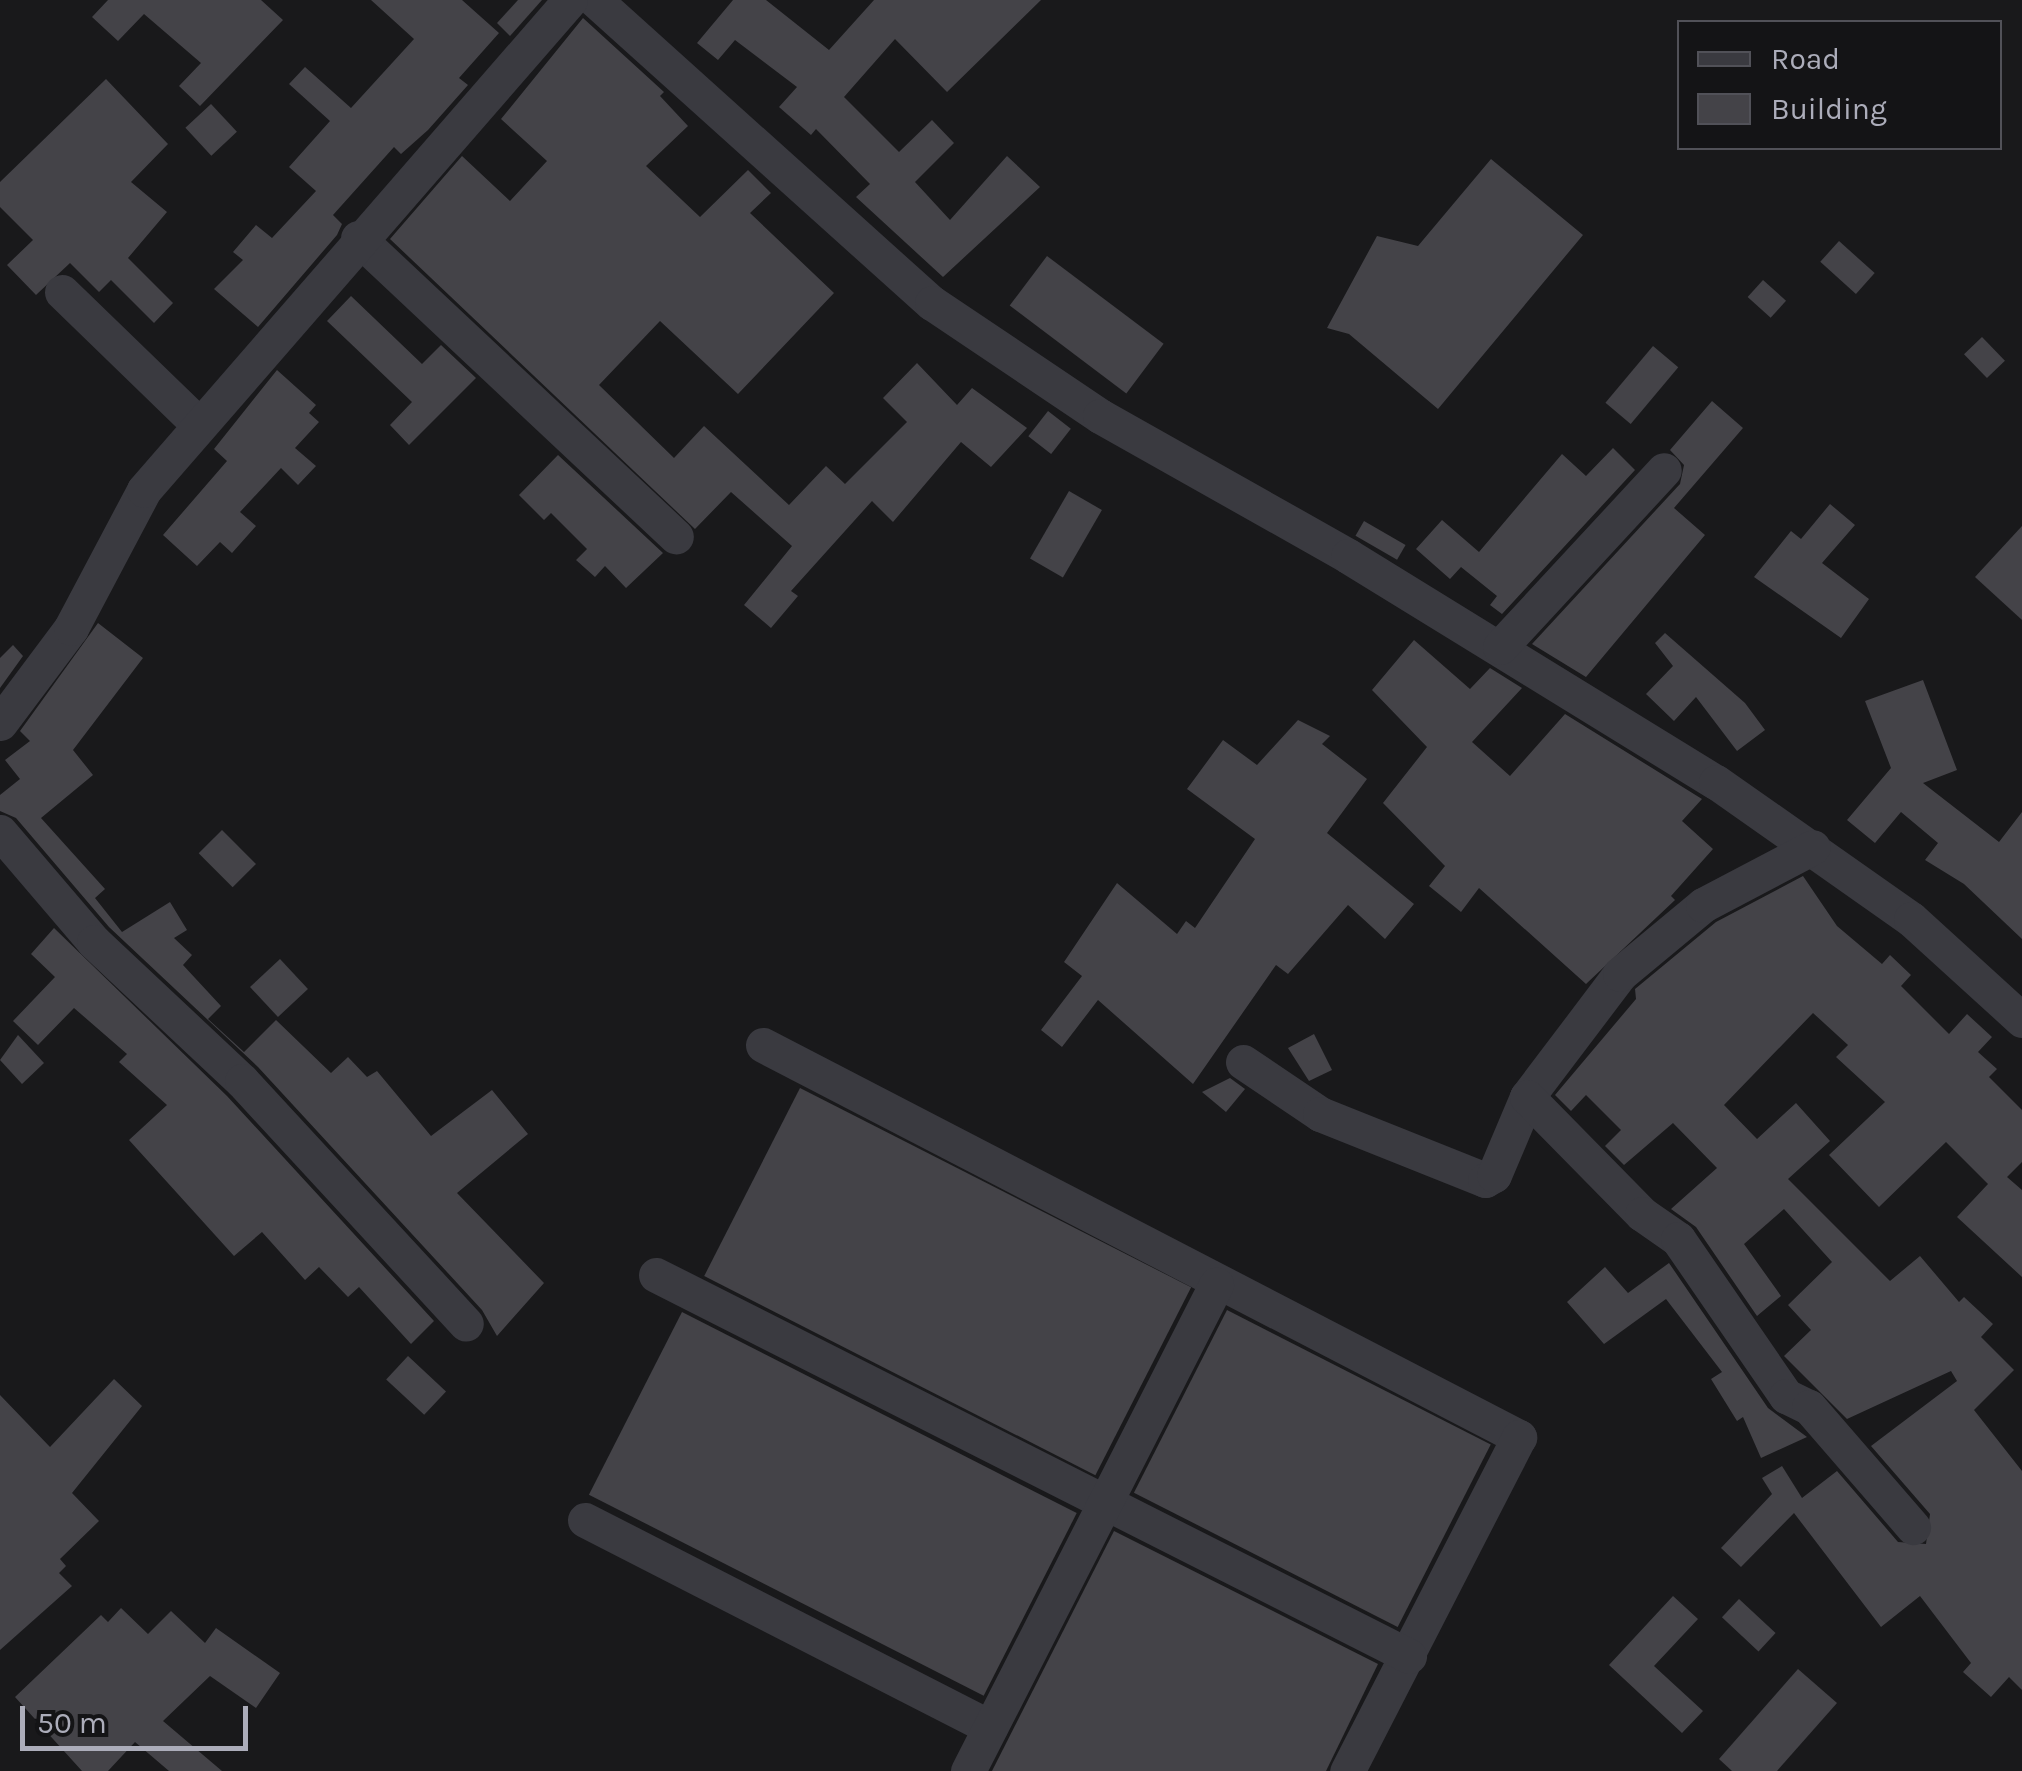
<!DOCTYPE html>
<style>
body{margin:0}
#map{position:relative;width:2022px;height:1771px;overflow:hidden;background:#19191b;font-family:Karla,sans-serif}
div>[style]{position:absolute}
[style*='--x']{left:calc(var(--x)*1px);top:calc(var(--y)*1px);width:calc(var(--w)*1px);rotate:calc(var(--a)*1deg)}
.building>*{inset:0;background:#444348;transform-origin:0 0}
.minor>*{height:35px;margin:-17.5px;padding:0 17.5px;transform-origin:17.5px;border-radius:17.5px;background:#3a3a40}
span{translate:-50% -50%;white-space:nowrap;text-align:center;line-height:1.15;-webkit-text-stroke:10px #141416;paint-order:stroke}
.legend{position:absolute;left:1677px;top:20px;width:325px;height:130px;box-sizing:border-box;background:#141416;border:2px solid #515158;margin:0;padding:12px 18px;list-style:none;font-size:30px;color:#acadba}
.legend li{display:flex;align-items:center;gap:20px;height:50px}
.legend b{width:50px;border:2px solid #515158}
.scale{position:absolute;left:20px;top:1706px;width:228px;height:45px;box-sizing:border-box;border:5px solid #acadba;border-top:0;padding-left:12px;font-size:30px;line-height:35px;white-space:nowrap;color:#acadba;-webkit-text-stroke:8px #141416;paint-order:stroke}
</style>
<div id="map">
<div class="building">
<i style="clip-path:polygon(108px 0,261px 0,283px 20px,200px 106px,179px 86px,201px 63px,144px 14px,118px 41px,92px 17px)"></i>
<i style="clip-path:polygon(371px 0,462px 0,499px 33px,459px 78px,468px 85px,428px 130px,401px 154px,394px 147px,333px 215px,342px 224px,337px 235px,258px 327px,214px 289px,243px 260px,233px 252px,256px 225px,272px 238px,316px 191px,289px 167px,330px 121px,289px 84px,305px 67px,351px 108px,414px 39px)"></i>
<i style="clip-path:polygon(518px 0,542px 0,510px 36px,497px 23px)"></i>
<i style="clip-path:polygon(733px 0,766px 0,829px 50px,874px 0,1041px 0,947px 92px,895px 39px,844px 97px,899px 152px,932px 120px,954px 143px,915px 182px,950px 220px,1007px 156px,1040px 187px,943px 277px,856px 197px,870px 184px,816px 129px,811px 135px,779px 107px,797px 87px,735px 40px,718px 60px,697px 43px)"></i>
<i style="clip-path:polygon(583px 18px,664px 92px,660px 96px,688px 126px,646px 166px,700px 217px,748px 170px,771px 193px,750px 213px,834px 293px,738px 394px,660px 321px,599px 385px,674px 458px,704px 426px,789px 505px,826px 466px,845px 484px,907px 422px,883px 398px,917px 363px,957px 405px,972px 388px,1027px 428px,991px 467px,961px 442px,893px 522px,872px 501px,791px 591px,798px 596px,771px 628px,744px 605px,792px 546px,731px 492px,695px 529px,390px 239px,462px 156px,510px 201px,547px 161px,501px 119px)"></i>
<i style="clip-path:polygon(106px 79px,168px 144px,131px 182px,167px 212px,128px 258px,173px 303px,154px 323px,111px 280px,99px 292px,70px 263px,36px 295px,7px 265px,33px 240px,0 207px,0 182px)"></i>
<i style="left:211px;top:104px;width:38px;height:35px;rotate:47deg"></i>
<i style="clip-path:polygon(1491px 159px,1583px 235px,1438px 409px,1349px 334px,1327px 328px,1377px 236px,1418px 246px)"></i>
<i style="left:1839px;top:241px;width:48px;height:28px;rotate:42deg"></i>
<i style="left:1047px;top:256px;width:146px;height:62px;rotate:37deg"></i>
<i style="left:1763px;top:280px;width:31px;height:23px;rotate:42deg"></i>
<i style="clip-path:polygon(351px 296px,422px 364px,441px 345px,476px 378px,409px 445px,390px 425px,412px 402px,327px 321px)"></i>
<i style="left:1982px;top:337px;width:33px;height:25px;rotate:46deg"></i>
<i style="left:1653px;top:346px;width:33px;height:74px;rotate:40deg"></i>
<i style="clip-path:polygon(277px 370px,316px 405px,309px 413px,319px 422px,295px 448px,316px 466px,298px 485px,281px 468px,240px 512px,256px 526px,232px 553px,220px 542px,197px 566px,163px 535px,227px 461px,214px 449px)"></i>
<i style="clip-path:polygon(1712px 401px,1743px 428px,1674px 508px,1705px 535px,1586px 677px,1532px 644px,1680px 484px,1684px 465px,1670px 450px)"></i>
<i style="left:1048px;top:411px;width:29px;height:32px;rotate:38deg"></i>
<i style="clip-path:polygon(1613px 448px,1635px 470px,1502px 614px,1490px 605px,1497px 596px,1461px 567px,1450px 579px,1416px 549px,1442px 520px,1479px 552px,1562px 454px,1586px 476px)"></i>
<i style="clip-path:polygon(558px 455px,663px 553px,626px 588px,605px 566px,595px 577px,576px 560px,587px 549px,551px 513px,544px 520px,519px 495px)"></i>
<i style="left:1069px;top:491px;width:38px;height:78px;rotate:30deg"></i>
<i style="clip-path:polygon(1830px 504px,1855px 525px,1822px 563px,1869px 599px,1841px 638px,1754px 577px,1791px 531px,1801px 539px)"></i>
<i style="left:1364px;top:521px;width:48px;height:17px;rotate:30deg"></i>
<i style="clip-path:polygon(2022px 526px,2022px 620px,1975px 577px)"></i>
<i style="clip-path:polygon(98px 623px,143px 658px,73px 750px,93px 775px,41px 818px,105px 889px,95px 898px,122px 932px,170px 902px,187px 930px,174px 938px,192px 955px,183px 965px,221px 1006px,208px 1019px,244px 1052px,276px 1020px,331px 1073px,348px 1057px,367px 1077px,377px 1071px,431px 1136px,492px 1090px,528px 1134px,457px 1193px,544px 1283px,497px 1336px,482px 1310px,258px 1067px,109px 927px,16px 818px,0 811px,0 795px,20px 779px,5px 760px,30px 741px,20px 731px)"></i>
<i style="clip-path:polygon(1665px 633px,1745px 703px,1765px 730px,1737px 751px,1696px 697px,1674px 721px,1646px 694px,1673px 666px,1655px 643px)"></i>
<i style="clip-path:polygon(1414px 640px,1470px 689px,1490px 668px,1522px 688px,1472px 742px,1510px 776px,1565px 714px,1702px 799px,1682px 821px,1713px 849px,1671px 896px,1675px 900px,1586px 984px,1479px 888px,1461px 912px,1429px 886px,1445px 866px,1383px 803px,1427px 747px,1372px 690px)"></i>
<i style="clip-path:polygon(13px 645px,23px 656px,0 688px,0 658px)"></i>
<i style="clip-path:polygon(1923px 680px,1957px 770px,1923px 783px,1999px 842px,2022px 812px,2022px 939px,1964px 884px,1925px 860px,1938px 843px,1901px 812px,1875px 843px,1847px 820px,1891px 768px,1865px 701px)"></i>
<i style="clip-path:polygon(1298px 720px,1330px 736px,1322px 744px,1367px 779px,1327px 833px,1414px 904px,1385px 939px,1348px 905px,1288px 974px,1276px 965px,1193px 1084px,1098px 1000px,1062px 1047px,1041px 1030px,1082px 976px,1064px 962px,1117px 883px,1177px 934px,1186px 921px,1195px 928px,1255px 839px,1187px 789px,1223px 740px,1257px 765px)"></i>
<i style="left:222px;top:830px;width:48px;height:33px;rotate:45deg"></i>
<i style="clip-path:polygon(1803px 876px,1837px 926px,1882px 964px,1890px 955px,1911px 975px,1901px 986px,1949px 1034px,1967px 1014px,1992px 1037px,1978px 1052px,1997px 1069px,1989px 1077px,2022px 1110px,2022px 1162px,2007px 1177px,2022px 1190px,2022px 1277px,1957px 1217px,1988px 1184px,1946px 1142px,1879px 1207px,1829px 1155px,1885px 1102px,1836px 1057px,1848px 1045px,1813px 1013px,1724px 1105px,1757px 1139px,1796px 1103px,1830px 1141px,1788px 1179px,1890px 1281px,1920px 1256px,1959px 1302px,1964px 1297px,1993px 1324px,1981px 1337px,2014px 1370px,1974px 1410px,2022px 1471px,2022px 1690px,2009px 1677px,1991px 1697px,1963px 1672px,1971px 1663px,1920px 1596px,1881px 1627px,1794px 1513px,1741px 1567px,1721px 1548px,1772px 1494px,1762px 1478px,1782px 1466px,1802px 1498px,1837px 1471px,1898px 1542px,1926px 1544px,1930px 1514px,1871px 1446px,1957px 1381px,1951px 1371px,1847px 1419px,1784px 1356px,1811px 1330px,1788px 1305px,1832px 1262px,1784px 1209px,1744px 1244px,1781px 1296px,1757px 1316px,1696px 1227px,1671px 1209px,1717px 1168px,1673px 1123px,1624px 1165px,1605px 1146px,1621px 1130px,1586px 1095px,1571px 1111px,1555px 1095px,1636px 999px,1635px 989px,1716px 922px)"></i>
<i style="clip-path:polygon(54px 928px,227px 1096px,434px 1321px,411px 1344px,359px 1287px,348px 1297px,319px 1267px,305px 1280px,262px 1232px,234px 1256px,129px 1140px,167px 1105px,119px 1062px,127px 1054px,74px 1008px,38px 1045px,13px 1021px,55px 977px,31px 954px)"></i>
<i style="left:280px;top:959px;width:41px;height:41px;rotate:47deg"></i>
<i style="clip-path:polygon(1314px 1034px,1332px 1070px,1309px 1081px,1288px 1048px)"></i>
<i style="clip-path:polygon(18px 1035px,44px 1063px,22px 1084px,0 1060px)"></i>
<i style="clip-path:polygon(1230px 1078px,1245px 1089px,1226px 1112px,1202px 1092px)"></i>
<i style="left:800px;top:1088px;width:439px;height:211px;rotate:27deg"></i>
<i style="clip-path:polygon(1669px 1263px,1768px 1408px,1807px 1437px,1761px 1458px,1743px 1417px,1737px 1421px,1711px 1379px,1722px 1372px,1666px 1299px,1604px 1344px,1567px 1302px,1605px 1267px,1628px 1293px)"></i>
<i style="left:1227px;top:1310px;width:296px;height:205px;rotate:27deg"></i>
<i style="left:682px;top:1312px;width:443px;height:205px;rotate:27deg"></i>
<i style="left:408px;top:1356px;width:52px;height:32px;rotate:43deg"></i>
<i style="clip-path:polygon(114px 1379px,142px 1406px,72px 1493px,99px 1521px,60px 1559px,66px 1566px,59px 1573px,72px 1586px,0 1650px,0 1395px,50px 1447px)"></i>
<i style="clip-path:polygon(1114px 1531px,1378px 1664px,1326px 1771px,992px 1771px)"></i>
<i style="clip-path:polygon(1673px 1596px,1698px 1619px,1654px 1666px,1703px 1711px,1682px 1733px,1609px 1665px)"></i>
<i style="left:1739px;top:1599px;width:50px;height:25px;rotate:43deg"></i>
<i style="clip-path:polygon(121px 1608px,148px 1634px,171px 1611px,205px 1643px,216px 1628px,280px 1673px,256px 1708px,210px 1676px,163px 1721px,222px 1771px,169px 1771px,135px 1742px,108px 1771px,82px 1771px,15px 1697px,101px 1615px,108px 1622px)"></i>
<i style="clip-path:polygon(1798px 1669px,1837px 1703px,1777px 1771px,1732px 1771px,1719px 1759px)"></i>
</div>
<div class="minor">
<i style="--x:595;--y:0;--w:453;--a:42"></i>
<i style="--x:932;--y:303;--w:202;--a:33.9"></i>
<i style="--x:1100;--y:416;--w:285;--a:29.4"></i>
<i style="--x:1348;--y:556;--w:432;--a:31.6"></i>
<i style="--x:1716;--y:782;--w:238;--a:35.1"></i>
<i style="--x:1911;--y:919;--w:150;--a:42.3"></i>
<i style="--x:358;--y:238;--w:436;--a:43.2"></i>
<i style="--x:62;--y:292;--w:188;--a:44.1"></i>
<i style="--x:1500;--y:647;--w:241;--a:-47.2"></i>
<i style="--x:0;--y:723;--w:119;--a:-53.2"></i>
<i style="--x:71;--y:628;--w:156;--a:-62.1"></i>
<i style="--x:144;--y:490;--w:649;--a:-49"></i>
<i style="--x:0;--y:832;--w:145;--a:49.5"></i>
<i style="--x:94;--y:942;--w:203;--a:43.2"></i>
<i style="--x:242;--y:1081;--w:330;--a:47.3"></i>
<i style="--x:763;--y:1045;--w:852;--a:27.41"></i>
<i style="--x:1519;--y:1437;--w:376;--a:117.2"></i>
<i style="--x:1243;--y:1062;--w:93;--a:34"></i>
<i style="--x:1320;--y:1114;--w:178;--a:21.8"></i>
<i style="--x:1485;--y:1180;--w:10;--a:-29"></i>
<i style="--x:1494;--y:1175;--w:85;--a:-67.1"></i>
<i style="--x:1527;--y:1097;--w:154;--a:-52.9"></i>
<i style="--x:1620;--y:974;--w:108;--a:-39.7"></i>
<i style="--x:1703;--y:905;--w:124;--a:-27.8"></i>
<i style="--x:1527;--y:1097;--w:164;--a:45.5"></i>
<i style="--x:1642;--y:1214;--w:44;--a:34.8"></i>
<i style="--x:1678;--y:1239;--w:191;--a:55.5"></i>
<i style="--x:1786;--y:1396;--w:25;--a:26"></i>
<i style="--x:1809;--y:1407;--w:159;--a:49.1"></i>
<i style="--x:656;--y:1275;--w:844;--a:26.84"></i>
<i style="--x:585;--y:1520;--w:455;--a:27.1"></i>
<i style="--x:968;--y:1771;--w:546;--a:-62.97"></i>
</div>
<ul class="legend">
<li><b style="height:12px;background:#3a3a40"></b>Road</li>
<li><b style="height:28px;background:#444348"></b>Building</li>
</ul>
<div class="scale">50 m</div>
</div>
